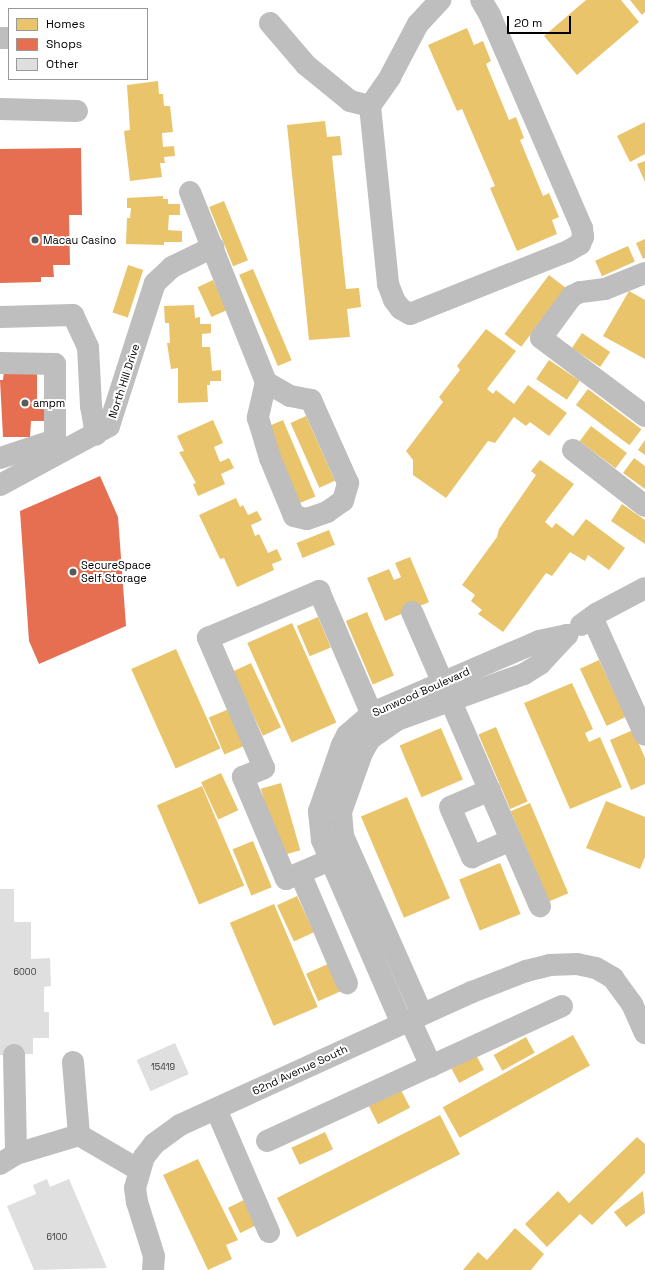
<!DOCTYPE html>
<style>
body{margin:0}
#map{position:relative;width:645px;height:1270px;overflow:hidden;background:#fff;font-family:"Space Grotesk",sans-serif}
div>[style]{position:absolute}
[style*='--x']{left:calc(var(--x)*1px);top:calc(var(--y)*1px);width:calc(var(--w)*1px);rotate:calc(var(--a)*1deg)}
.homes>*{inset:0;background:#e9c46a;transform-origin:0 0}
.shops>*{inset:0;background:#e76f51}
.building>*{inset:0;background:#dfdfdf;transform-origin:0 0}
.minor>*{height:22px;margin:-11px;padding:0 11px;transform-origin:11px;border-radius:11px;background:#bebebe}
.dots>*{width:11px;height:11px;translate:-50% -50%;box-sizing:border-box;border:2px solid #fff;border-radius:50%}
span{translate:-50% -50%;white-space:nowrap;text-align:center;line-height:1.15;-webkit-text-stroke:4px #fff;paint-order:stroke}
.number-label{font-size:9px;color:#383838}
.number-label span{-webkit-text-stroke-width:0}
.poi-label{font-size:11px;color:#000}
.left{translate:0 -50%;text-align:left}
.street-label{font-size:11px;color:#000}
.legend{position:absolute;left:8px;top:8px;width:140px;height:72px;box-sizing:border-box;background:#fff;border:1px solid #999;margin:0;padding:5px 7px;list-style:none;font-size:12px;color:#000}
.legend li{display:flex;align-items:center;gap:8px;height:20px}
.legend b{width:20px;border:1px solid #999}
.scale{position:absolute;left:507px;top:16px;width:64px;height:18px;box-sizing:border-box;border:2px solid #000;border-top:0;padding-left:5px;font-size:12px;line-height:14px;white-space:nowrap;color:#000;-webkit-text-stroke:3px #fff;paint-order:stroke}
</style>
<div id="map">
<div class="homes">
<i style="clip-path:polygon(586px 0,621px 0,639px 22px,577px 75px,544px 36px)"></i>
<i style="clip-path:polygon(630px 0,645px 0,645px 12px,642px 15px)"></i>
<i style="clip-path:polygon(467px 28px,474px 45px,483px 41px,491px 61px,486px 64px,509px 120px,516px 117px,524px 138px,520px 140px,543px 196px,549px 193px,559px 217px,552px 220px,557px 234px,517px 251px,490px 188px,495px 186px,462px 109px,457px 111px,428px 45px)"></i>
<i style="clip-path:polygon(158px 81px,159px 94px,163px 94px,164px 106px,170px 106px,173px 132px,162px 133px,163px 147px,174px 146px,175px 156px,164px 157px,165px 163px,160px 163px,162px 177px,130px 181px,124px 131px,130px 130px,127px 85px)"></i>
<i style="clip-path:polygon(325px 121px,327px 137px,340px 136px,342px 155px,332px 156px,346px 289px,359px 288px,361px 307px,347px 309px,350px 337px,309px 340px,287px 125px)"></i>
<i style="clip-path:polygon(645px 122px,645px 154px,630px 162px,617px 136px)"></i>
<i style="clip-path:polygon(645px 161px,645px 182px,637px 164px)"></i>
<i style="clip-path:polygon(163px 196px,163px 199px,168px 199px,168px 204px,180px 204px,180px 215px,169px 215px,168px 230px,182px 231px,182px 242px,164px 242px,164px 245px,126px 244px,127px 218px,130px 218px,131px 208px,127px 208px,127px 198px)"></i>
<i style="left:224px;top:201px;width:64px;height:16px;rotate:68deg"></i>
<i style="clip-path:polygon(645px 239px,645px 258px,643px 259px,636px 243px)"></i>
<i style="left:628px;top:246px;width:17px;height:36px;rotate:66deg"></i>
<i style="left:128px;top:265px;width:16px;height:50px;rotate:18deg"></i>
<i style="left:253px;top:269px;width:99px;height:15px;rotate:67deg"></i>
<i style="left:549px;top:275px;width:21px;height:74px;rotate:37deg"></i>
<i style="left:213px;top:280px;width:33px;height:17px;rotate:65deg"></i>
<i style="clip-path:polygon(629px 291px,645px 300px,645px 359px,603px 336px)"></i>
<i style="clip-path:polygon(194px 305px,195px 318px,200px 317px,200px 324px,211px 324px,211px 333px,202px 334px,202px 347px,210px 347px,212px 371px,221px 370px,221px 381px,210px 381px,210px 385px,207px 385px,208px 402px,178px 403px,178px 368px,171px 369px,167px 343px,170px 343px,169px 323px,165px 323px,164px 306px)"></i>
<i style="clip-path:polygon(486px 329px,516px 351px,487px 389px,493px 394px,496px 390px,514px 404px,528px 385px,567px 413px,549px 436px,530px 422px,526px 426px,514px 417px,495px 443px,488px 441px,446px 498px,413px 475px,413px 460px,406px 451px,443px 402px,439px 397px,460px 370px,457px 366px)"></i>
<i style="left:582px;top:333px;width:34px;height:18px;rotate:34deg"></i>
<i style="left:549px;top:360px;width:37px;height:23px;rotate:34deg"></i>
<i style="left:588px;top:389px;width:67px;height:20px;rotate:37deg"></i>
<i style="left:306px;top:416px;width:71px;height:17px;rotate:66deg"></i>
<i style="clip-path:polygon(213px 420px,223px 443px,214px 447px,220px 462px,229px 458px,234px 468px,221px 474px,225px 484px,198px 496px,193px 484px,196px 483px,179px 452px,184px 451px,177px 436px)"></i>
<i style="left:283px;top:420px;width:83px;height:17px;rotate:67deg"></i>
<i style="left:591px;top:426px;width:45px;height:19px;rotate:37deg"></i>
<i style="clip-path:polygon(645px 440px,645px 455px,638px 450px)"></i>
<i style="clip-path:polygon(634px 458px,645px 466px,645px 489px,623px 473px)"></i>
<i style="clip-path:polygon(540px 460px,574px 484px,545px 522px,552px 528px,556px 523px,573px 536px,586px 519px,625px 548px,609px 570px,588px 555px,585px 561px,570px 552px,552px 576px,546px 573px,503px 632px,478px 614px,482px 610px,471px 601px,475px 595px,462px 585px,497px 537px,499px 529px,536px 475px,531px 471px)"></i>
<i style="clip-path:polygon(236px 498px,240px 507px,243px 505px,248px 515px,257px 511px,262px 520px,251px 525px,255px 536px,259px 534px,268px 553px,277px 549px,282px 560px,272px 564px,274px 570px,237px 587px,224px 558px,220px 559px,199px 515px)"></i>
<i style="clip-path:polygon(622px 504px,645px 520px,645px 544px,611px 521px)"></i>
<i style="left:329px;top:530px;width:16px;height:35px;rotate:68deg"></i>
<i style="clip-path:polygon(410px 557px,429px 602px,385px 621px,367px 578px,389px 569px,394px 580px,401px 577px,395px 563px)"></i>
<i style="left:367px;top:612px;width:69px;height:23px;rotate:67deg"></i>
<i style="left:318px;top:617px;width:33px;height:23px;rotate:67deg"></i>
<i style="left:292px;top:623px;width:109px;height:49px;rotate:66deg"></i>
<i style="left:176px;top:649px;width:109px;height:49px;rotate:66deg"></i>
<i style="left:599px;top:660px;width:63px;height:21px;rotate:65deg"></i>
<i style="left:251px;top:663px;width:71px;height:20px;rotate:65deg"></i>
<i style="clip-path:polygon(572px 683px,593px 729px,585px 733px,589px 742px,600px 737px,622px 787px,570px 809px,524px 703px)"></i>
<i style="left:229px;top:709px;width:40px;height:22px;rotate:67deg"></i>
<i style="left:496px;top:727px;width:81px;height:19px;rotate:67deg"></i>
<i style="left:441px;top:728px;width:56px;height:45px;rotate:67deg"></i>
<i style="clip-path:polygon(633px 730px,645px 758px,645px 784px,631px 790px,610px 740px)"></i>
<i style="left:221px;top:773px;width:41px;height:22px;rotate:65deg"></i>
<i style="left:281px;top:783px;width:70px;height:21px;rotate:74deg"></i>
<i style="left:202px;top:786px;width:108px;height:49px;rotate:67deg"></i>
<i style="left:407px;top:797px;width:110px;height:50px;rotate:67deg"></i>
<i style="clip-path:polygon(606px 801px,645px 817px,645px 857px,640px 869px,586px 848px)"></i>
<i style="left:530px;top:803px;width:98px;height:21px;rotate:67deg"></i>
<i style="left:253px;top:841px;width:50px;height:22px;rotate:68deg"></i>
<i style="left:500px;top:863px;width:55px;height:44px;rotate:68deg"></i>
<i style="left:297px;top:896px;width:40px;height:22px;rotate:65deg"></i>
<i style="left:274px;top:904px;width:112px;height:48px;rotate:67deg"></i>
<i style="left:328px;top:964px;width:30px;height:24px;rotate:66deg"></i>
<i style="left:573px;top:1035px;width:35px;height:149px;rotate:61deg"></i>
<i style="left:526px;top:1037px;width:18px;height:37px;rotate:61deg"></i>
<i style="left:475px;top:1053px;width:19px;height:28px;rotate:62deg"></i>
<i style="left:401px;top:1090px;width:20px;height:36px;rotate:63deg"></i>
<i style="left:440px;top:1115px;width:44px;height:183px;rotate:63deg"></i>
<i style="left:325px;top:1132px;width:19px;height:37px;rotate:65deg"></i>
<i style="clip-path:polygon(637px 1137px,645px 1144px,645px 1173px,592px 1225px,580px 1214px,547px 1247px,525px 1224px,558px 1191px,569px 1203px)"></i>
<i style="clip-path:polygon(198px 1159px,238px 1240px,226px 1245px,232px 1259px,208px 1270px,163px 1175px)"></i>
<i style="clip-path:polygon(643px 1191px,645px 1213px,626px 1227px,614px 1212px)"></i>
<i style="left:246px;top:1199px;width:28px;height:20px;rotate:64deg"></i>
<i style="clip-path:polygon(515px 1228px,544px 1254px,531px 1270px,463px 1270px,478px 1252px,487px 1260px)"></i>
</div>
<div class="shops">
<i style="clip-path:polygon(81px 148px,82px 215px,69px 215px,70px 265px,53px 265px,54px 277px,41px 277px,41px 282px,0 283px,0 149px)"></i>
<i style="clip-path:polygon(4px 371px,37px 371px,37px 400px,47px 400px,47px 421px,31px 421px,30px 437px,3px 437px,0 380px,3px 380px)"></i>
<i style="clip-path:polygon(100px 476px,118px 517px,126px 626px,39px 664px,29px 641px,20px 511px)"></i>
</div>
<div class="building">
<i style="clip-path:polygon(0 889px,14px 889px,14px 922px,31px 922px,31px 959px,50px 958px,51px 986px,44px 987px,44px 1012px,49px 1012px,49px 1038px,33px 1038px,33px 1054px,0 1055px)"></i>
<i style="left:175px;top:1043px;width:34px;height:42px;rotate:66deg"></i>
<i style="clip-path:polygon(47px 1179px,50px 1187px,69px 1179px,107px 1268px,34px 1270px,7px 1206px,36px 1194px,33px 1185px)"></i>
</div>
<div class="minor">
<i style="--x:270;--y:23;--w:55;--a:49.4"></i>
<i style="--x:306;--y:65;--w:57;--a:39.3"></i>
<i style="--x:350;--y:101;--w:21;--a:14"></i>
<i style="--x:370;--y:106;--w:179;--a:84.2"></i>
<i style="--x:388;--y:284;--w:17;--a:69"></i>
<i style="--x:394;--y:300;--w:11;--a:52"></i>
<i style="--x:401;--y:309;--w:10;--a:29"></i>
<i style="--x:410;--y:314;--w:170;--a:-21.7"></i>
<i style="--x:568;--y:251;--w:14;--a:-30"></i>
<i style="--x:580;--y:244;--w:8;--a:-67"></i>
<i style="--x:583;--y:237;--w:9;--a:-96"></i>
<i style="--x:582;--y:228;--w:232;--a:-113.4"></i>
<i style="--x:490;--y:15;--w:17;--a:-121"></i>
<i style="--x:0;--y:38;--w:9;--a:0"></i>
<i style="--x:370;--y:106;--w:35;--a:-55"></i>
<i style="--x:390;--y:77;--w:60;--a:-62.2"></i>
<i style="--x:418;--y:24;--w:33;--a:-47"></i>
<i style="--x:0;--y:109;--w:77;--a:1.5"></i>
<i style="--x:190;--y:192;--w:205;--a:68.2"></i>
<i style="--x:266;--y:382;--w:37;--a:103"></i>
<i style="--x:258;--y:418;--w:42;--a:73.3"></i>
<i style="--x:270;--y:458;--w:63;--a:67.5"></i>
<i style="--x:294;--y:516;--w:13;--a:13"></i>
<i style="--x:307;--y:519;--w:21;--a:-19"></i>
<i style="--x:327;--y:512;--w:19;--a:-35"></i>
<i style="--x:343;--y:501;--w:19;--a:-74"></i>
<i style="--x:348;--y:483;--w:91;--a:-114"></i>
<i style="--x:311;--y:400;--w:21;--a:-169"></i>
<i style="--x:290;--y:396;--w:28;--a:-150"></i>
<i style="--x:645;--y:273;--w:43;--a:158.2"></i>
<i style="--x:605;--y:289;--w:25;--a:173"></i>
<i style="--x:580;--y:292;--w:9;--a:153"></i>
<i style="--x:572;--y:296;--w:52;--a:126.4"></i>
<i style="--x:541;--y:338;--w:130;--a:36.9"></i>
<i style="--x:0;--y:317;--w:73;--a:-1.6"></i>
<i style="--x:73;--y:315;--w:35;--a:65"></i>
<i style="--x:88;--y:347;--w:59;--a:87.1"></i>
<i style="--x:91;--y:406;--w:29;--a:80"></i>
<i style="--x:0;--y:363;--w:55;--a:1"></i>
<i style="--x:55;--y:364;--w:76;--a:90"></i>
<i style="--x:55;--y:440;--w:58;--a:161.9"></i>
<i style="--x:573;--y:450;--w:91;--a:37.9"></i>
<i style="--x:0;--y:485;--w:124;--a:-28.4"></i>
<i style="--x:109;--y:426;--w:150;--a:-72.2"></i>
<i style="--x:155;--y:283;--w:23;--a:-43"></i>
<i style="--x:172;--y:267;--w:46;--a:-26"></i>
<i style="--x:412;--y:612;--w:321;--a:66.5"></i>
<i style="--x:592;--y:617;--w:129;--a:65.8"></i>
<i style="--x:581;--y:625;--w:19;--a:-36"></i>
<i style="--x:596;--y:614;--w:55;--a:-28"></i>
<i style="--x:490;--y:790;--w:43;--a:157"></i>
<i style="--x:450;--y:807;--w:55;--a:66.3"></i>
<i style="--x:472;--y:857;--w:43;--a:-23.6"></i>
<i style="--x:344;--y:854;--w:63;--a:156.7"></i>
<i style="--x:286;--y:879;--w:111;--a:-112.9"></i>
<i style="--x:243;--y:777;--w:23;--a:-23"></i>
<i style="--x:264;--y:768;--w:142;--a:-113.3"></i>
<i style="--x:208;--y:638;--w:121;--a:-22.9"></i>
<i style="--x:319;--y:591;--w:147;--a:66.8"></i>
<i style="--x:300;--y:873;--w:120;--a:66.9"></i>
<i style="--x:410;--y:1020;--w:51;--a:65.5"></i>
<i style="--x:431;--y:1066;--w:144;--a:-24.6"></i>
<i style="--x:402;--y:1024;--w:201;--a:-113.5"></i>
<i style="--x:322;--y:840;--w:29;--a:-96"></i>
<i style="--x:319;--y:811;--w:70;--a:-70.8"></i>
<i style="--x:342;--y:745;--w:11;--a:-63"></i>
<i style="--x:347;--y:735;--w:33;--a:-41"></i>
<i style="--x:372;--y:713;--w:182;--a:-23.3"></i>
<i style="--x:539;--y:641;--w:29;--a:-12"></i>
<i style="--x:567;--y:635;--w:40;--a:133"></i>
<i style="--x:540;--y:664;--w:19;--a:148"></i>
<i style="--x:524;--y:674;--w:135;--a:160.1"></i>
<i style="--x:397;--y:720;--w:33;--a:145"></i>
<i style="--x:370;--y:739;--w:16;--a:120"></i>
<i style="--x:362;--y:753;--w:63;--a:109.6"></i>
<i style="--x:341;--y:812;--w:24;--a:85"></i>
<i style="--x:343;--y:836;--w:195;--a:66.1"></i>
<i style="--x:14;--y:1055;--w:99;--a:88.8"></i>
<i style="--x:73;--y:1062;--w:73;--a:85.3"></i>
<i style="--x:216;--y:1109;--w:134;--a:66.7"></i>
<i style="--x:267;--y:1141;--w:180;--a:-24.6"></i>
<i style="--x:0;--y:1164;--w:19;--a:-32"></i>
<i style="--x:16;--y:1154;--w:66;--a:-16.8"></i>
<i style="--x:79;--y:1135;--w:69;--a:30.3"></i>
<i style="--x:153;--y:1270;--w:14;--a:-86"></i>
<i style="--x:154;--y:1256;--w:57;--a:-107.5"></i>
<i style="--x:137;--y:1202;--w:14;--a:-98"></i>
<i style="--x:135;--y:1188;--w:32;--a:-74"></i>
<i style="--x:144;--y:1157;--w:16;--a:-52"></i>
<i style="--x:154;--y:1144;--w:32;--a:-36"></i>
<i style="--x:180;--y:1125;--w:321;--a:-24.5"></i>
<i style="--x:472;--y:992;--w:58;--a:-21.3"></i>
<i style="--x:526;--y:971;--w:25;--a:-14"></i>
<i style="--x:550;--y:965;--w:27;--a:-2"></i>
<i style="--x:577;--y:964;--w:19;--a:12"></i>
<i style="--x:596;--y:968;--w:20;--a:30"></i>
<i style="--x:613;--y:978;--w:32;--a:54"></i>
<i style="--x:632;--y:1004;--w:32;--a:66"></i>
</div>
<div class="dots">
<i style="left:35px;top:240px;background:#595959"></i>
<i style="left:25px;top:403px;background:#595959"></i>
<i style="left:73px;top:572px;background:#595959"></i>
</div>
<div class="number-label">
<span style="left:25px;top:972px">6000</span>
<span style="left:163px;top:1067px">15419</span>
<span style="left:57px;top:1237px">6100</span>
</div>
<div class="poi-label">
<span class="left" style="left:43px;top:240px">Macau Casino</span>
<span class="left" style="left:33px;top:403px">ampm</span>
<span class="left" style="left:81px;top:572px">SecureSpace<br>Self Storage</span>
</div>
<div class="street-label">
<span style="left:124px;top:381px;rotate:-72deg">North Hill Drive</span>
<span style="left:421px;top:692px;rotate:-24deg">Sunwood Boulevard</span>
<span style="left:300px;top:1070px;rotate:-25deg">62nd Avenue South</span>
</div>
<ul class="legend">
<li><b style="height:11px;background:#e9c46a"></b>Homes</li>
<li><b style="height:11px;background:#e76f51"></b>Shops</li>
<li><b style="height:11px;background:#dfdfdf"></b>Other</li>
</ul>
<div class="scale">20 m</div>
</div>
